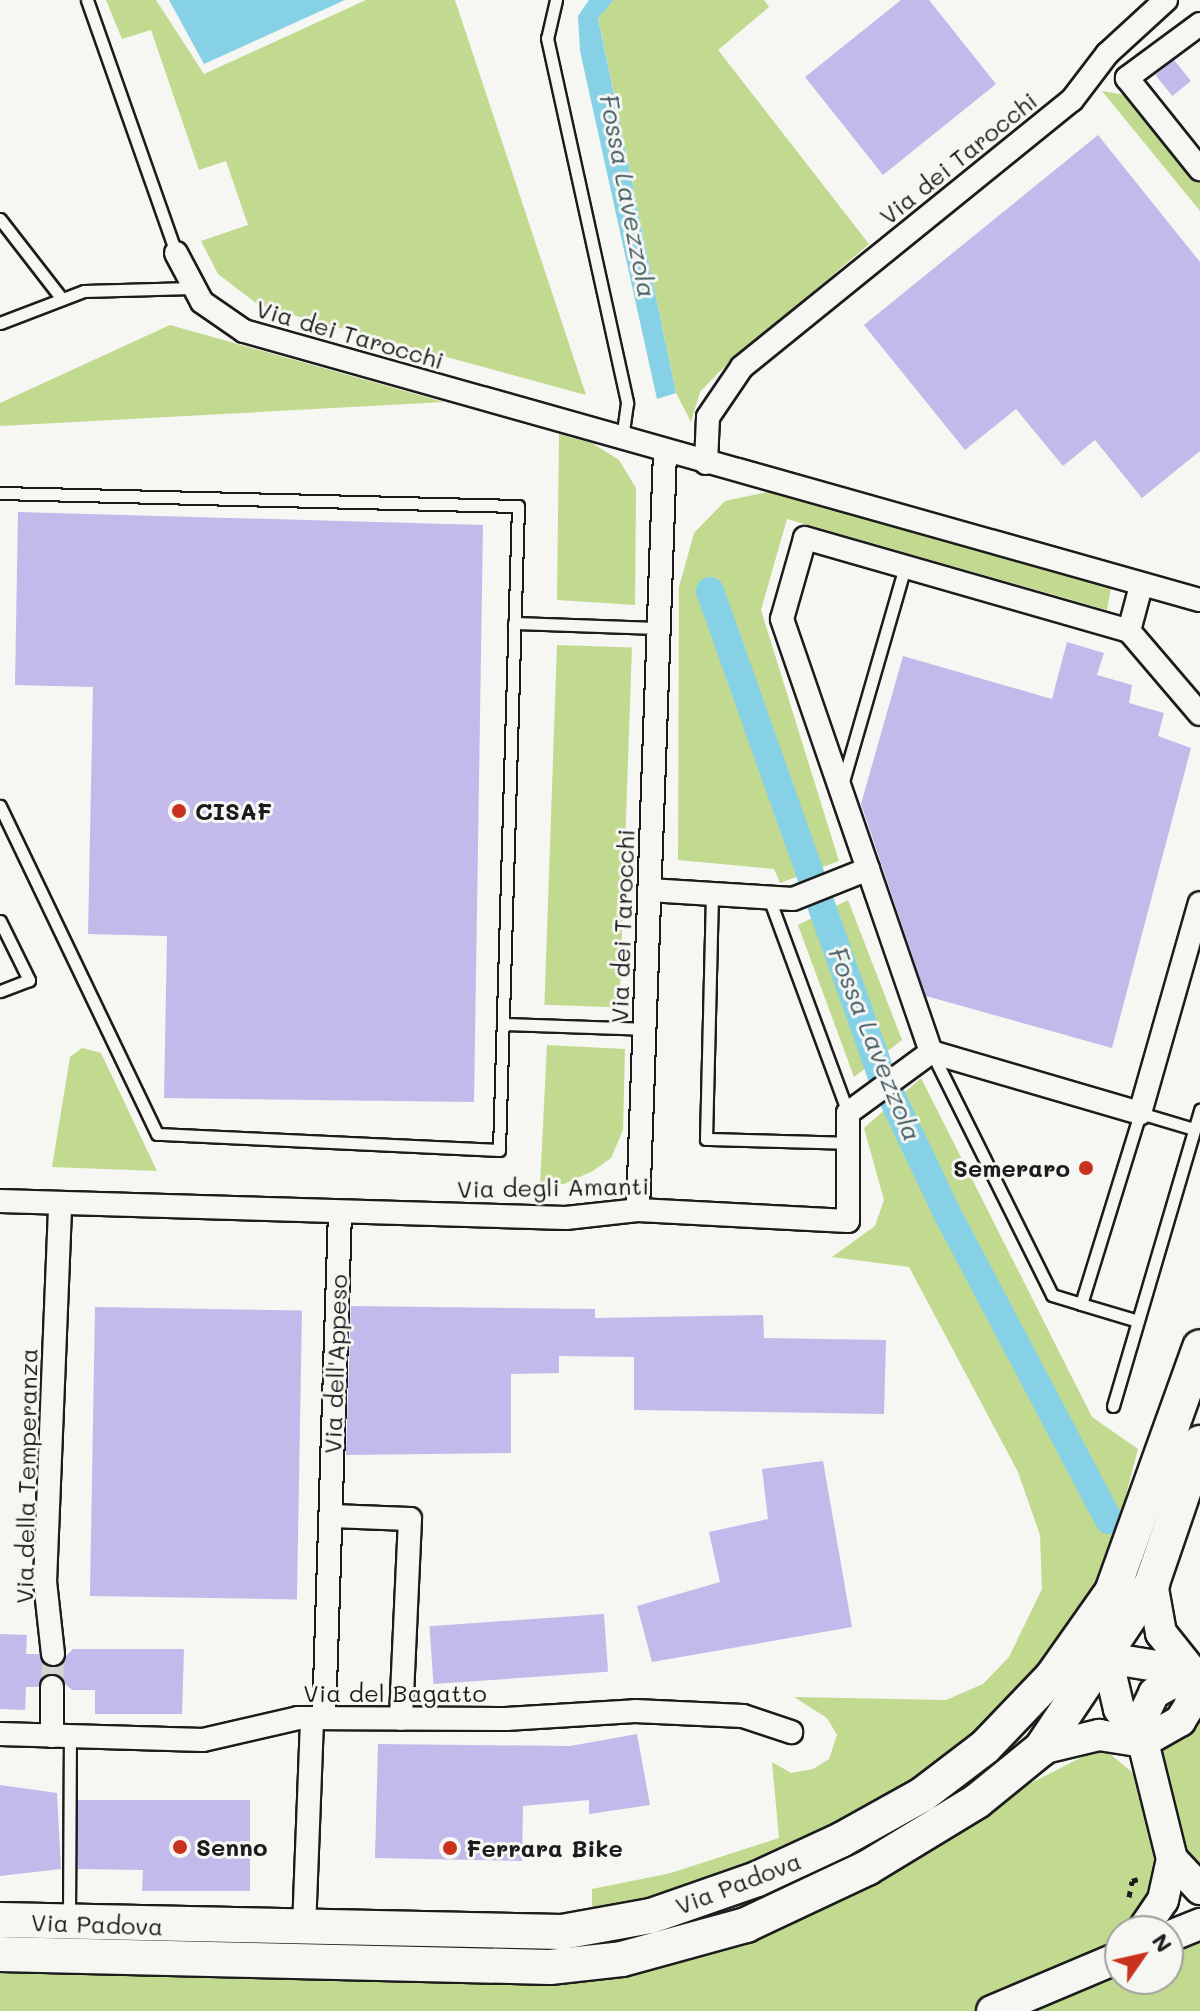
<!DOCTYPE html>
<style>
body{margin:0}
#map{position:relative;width:1200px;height:2011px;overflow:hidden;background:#f6f6f2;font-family:Mali,sans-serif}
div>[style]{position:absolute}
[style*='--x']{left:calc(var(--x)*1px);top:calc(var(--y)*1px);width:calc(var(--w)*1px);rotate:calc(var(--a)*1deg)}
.green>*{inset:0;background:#c2da90;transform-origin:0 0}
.water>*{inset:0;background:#87d1e7}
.canal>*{height:28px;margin:-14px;padding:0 14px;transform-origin:14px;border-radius:14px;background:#87d1e7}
.building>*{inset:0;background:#c3baeb;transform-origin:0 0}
.street-tunnel>*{height:22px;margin-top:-11px;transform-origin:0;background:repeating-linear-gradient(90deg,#d5d5d2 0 22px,transparent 0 33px)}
.path>*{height:5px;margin-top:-2.5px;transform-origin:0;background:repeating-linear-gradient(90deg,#1c1c1c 0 6px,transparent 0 12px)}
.roads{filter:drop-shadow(2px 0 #1c1c1c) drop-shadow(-2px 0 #1c1c1c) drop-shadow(0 2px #1c1c1c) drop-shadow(0 -2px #1c1c1c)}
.lane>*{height:11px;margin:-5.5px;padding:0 5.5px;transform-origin:5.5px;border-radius:5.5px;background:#f6f6f2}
.street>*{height:22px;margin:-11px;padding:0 11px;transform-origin:11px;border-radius:11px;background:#f6f6f2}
.secondary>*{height:30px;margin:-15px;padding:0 15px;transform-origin:15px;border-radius:15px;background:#f6f6f2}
.primary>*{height:34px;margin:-17px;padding:0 17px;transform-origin:17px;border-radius:17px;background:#f6f6f2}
.dots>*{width:22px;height:22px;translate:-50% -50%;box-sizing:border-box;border:4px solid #f6f6f2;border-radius:50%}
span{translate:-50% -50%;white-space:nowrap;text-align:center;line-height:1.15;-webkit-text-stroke:6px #f6f6f2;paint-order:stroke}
.street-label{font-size:24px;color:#1c1c1c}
.poi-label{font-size:24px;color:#1c1c1c;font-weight:700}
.left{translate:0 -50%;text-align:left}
.right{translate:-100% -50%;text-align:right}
.water-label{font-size:26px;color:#415b63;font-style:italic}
.north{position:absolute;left:1104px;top:1915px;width:80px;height:80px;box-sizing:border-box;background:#f6f6f2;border:2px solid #9f9f9c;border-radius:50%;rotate:56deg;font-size:22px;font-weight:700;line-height:32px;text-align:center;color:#1c1c1c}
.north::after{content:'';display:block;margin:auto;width:28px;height:36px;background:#c8321e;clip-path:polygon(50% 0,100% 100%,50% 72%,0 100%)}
</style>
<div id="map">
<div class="green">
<i style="clip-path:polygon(106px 0,156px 0,204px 74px,366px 0,455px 0,586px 395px,260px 306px,218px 274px,201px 241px,248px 225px,226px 161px,199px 170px,151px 30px,122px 39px)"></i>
<i style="clip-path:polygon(614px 0,764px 0,769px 7px,718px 50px,869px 244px,719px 372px,700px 392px,691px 422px,676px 393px,598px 17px)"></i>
<i style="clip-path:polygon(1102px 91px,1131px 96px,1200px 182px,1200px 211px)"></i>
<i style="clip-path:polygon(170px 325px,444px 402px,0 426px,0 403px)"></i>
<i style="clip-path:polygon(559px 434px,592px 443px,619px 460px,636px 488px,635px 605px,557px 600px)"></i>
<i style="clip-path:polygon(772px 491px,1111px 588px,1107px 610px,787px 519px,761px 610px,839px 861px,780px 883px,774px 869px,678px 860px,679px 587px,694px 533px,725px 501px)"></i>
<i style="left:557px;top:645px;width:75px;height:360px;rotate:2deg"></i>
<i style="clip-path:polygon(848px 900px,902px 1040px,854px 1077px,798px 925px)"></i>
<i style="clip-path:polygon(547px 1045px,625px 1049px,623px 1130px,611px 1158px,593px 1171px,564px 1184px,540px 1185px)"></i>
<i style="clip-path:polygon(82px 1048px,101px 1053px,157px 1171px,52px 1167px,70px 1057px)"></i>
<i style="clip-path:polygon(921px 1078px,1092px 1417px,1138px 1449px,1110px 1556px,1077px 1618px,1026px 1688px,969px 1746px,898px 1796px,706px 1886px,592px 1914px,592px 1889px,671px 1873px,779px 1838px,772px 1762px,791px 1773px,813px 1769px,829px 1759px,837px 1735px,827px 1718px,794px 1697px,946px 1700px,983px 1684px,1009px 1657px,1042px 1589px,1040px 1535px,1018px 1472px,909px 1267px,832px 1257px,875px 1226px,884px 1200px,864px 1128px)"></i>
<i style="clip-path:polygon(1198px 1714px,1200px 1722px,1200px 1871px,1181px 1849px,1156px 1745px)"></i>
<i style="clip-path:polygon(1090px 1753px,1109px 1753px,1139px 1778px,1165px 1862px,1137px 1921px,1102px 1950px,1120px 1962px,1120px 1979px,1168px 1979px,1168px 1943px,1200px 1930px,1200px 2011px,0 2011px,0 1967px,560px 1984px,655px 1968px,786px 1924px,943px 1844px,1029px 1784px)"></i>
</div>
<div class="water">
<i style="clip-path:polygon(169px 0,345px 0,204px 64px)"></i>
<i style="clip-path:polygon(589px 0,614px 0,598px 18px,676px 393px,657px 399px,580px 51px,578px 16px)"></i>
</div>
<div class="canal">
<i style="--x:710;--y:591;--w:512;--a:70.5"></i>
<i style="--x:881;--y:1074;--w:156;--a:64.6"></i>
<i style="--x:948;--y:1215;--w:345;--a:62.2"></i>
</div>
<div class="building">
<i style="clip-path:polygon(901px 0,929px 0,996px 84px,883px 175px,805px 77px)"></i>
<i style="left:1174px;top:60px;width:27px;height:24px;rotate:51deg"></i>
<i style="clip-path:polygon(1098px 135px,1200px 262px,1200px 451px,1142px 498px,1095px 440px,1063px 466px,1016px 409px,965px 450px,864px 325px)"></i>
<i style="clip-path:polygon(18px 512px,483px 525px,474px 1102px,164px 1098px,167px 936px,88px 934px,93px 687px,15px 685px)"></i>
<i style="clip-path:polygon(1067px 642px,1104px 653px,1097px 675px,1132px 685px,1129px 703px,1164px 713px,1158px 736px,1191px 748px,1112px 1048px,926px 996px,861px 804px,903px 656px,1052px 699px)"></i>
<i style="clip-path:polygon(351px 1306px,595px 1309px,595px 1318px,763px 1315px,764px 1338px,886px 1340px,884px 1414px,634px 1410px,634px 1357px,559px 1356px,559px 1373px,511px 1374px,511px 1453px,346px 1455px)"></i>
<i style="left:95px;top:1307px;width:207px;height:289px;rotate:1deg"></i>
<i style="clip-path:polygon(823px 1461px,852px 1627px,652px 1662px,637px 1606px,720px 1582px,709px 1532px,768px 1519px,762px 1469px)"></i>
<i style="left:604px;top:1614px;width:58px;height:175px;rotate:86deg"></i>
<i style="clip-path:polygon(0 1634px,27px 1635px,26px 1654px,39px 1654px,54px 1668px,73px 1649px,184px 1649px,182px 1714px,95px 1714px,95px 1690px,72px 1690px,53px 1673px,38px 1687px,26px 1687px,25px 1710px,0 1709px)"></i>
<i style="clip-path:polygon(637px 1734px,650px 1805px,589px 1814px,589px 1800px,523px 1806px,522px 1861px,375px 1858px,378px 1744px,570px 1746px)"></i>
<i style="clip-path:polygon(0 1785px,57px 1793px,61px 1869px,0 1876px)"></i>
<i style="clip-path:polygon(78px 1800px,250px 1800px,250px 1891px,142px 1891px,143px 1870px,78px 1869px)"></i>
</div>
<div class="street-tunnel">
<i style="--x:52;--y:1687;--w:33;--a:-88"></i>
</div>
<div class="path">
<i style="--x:1129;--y:1897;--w:16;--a:-79"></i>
<i style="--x:1132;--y:1881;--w:9;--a:-18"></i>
</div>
<div class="roads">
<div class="lane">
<i style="--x:87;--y:0;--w:268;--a:70.6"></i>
<i style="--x:556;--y:0;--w:39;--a:103"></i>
<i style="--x:547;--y:38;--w:374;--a:77.6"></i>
<i style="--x:627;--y:403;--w:36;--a:98"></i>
<i style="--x:0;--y:219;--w:101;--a:52.2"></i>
<i style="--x:0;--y:323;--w:90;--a:-20.9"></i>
<i style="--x:84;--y:291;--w:108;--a:-1.6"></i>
<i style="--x:0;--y:493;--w:518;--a:1.44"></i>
<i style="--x:518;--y:506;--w:644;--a:91.69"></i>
<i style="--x:499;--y:1150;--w:342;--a:-177.3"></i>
<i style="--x:157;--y:1134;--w:364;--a:-115.6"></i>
<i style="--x:514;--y:623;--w:144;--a:2"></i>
<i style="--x:842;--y:785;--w:227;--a:-73.9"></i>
<i style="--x:712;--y:894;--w:245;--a:91.4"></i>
<i style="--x:706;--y:1139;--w:142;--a:1.6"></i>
<i style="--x:769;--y:898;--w:229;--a:69.8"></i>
<i style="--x:0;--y:921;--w:66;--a:63.8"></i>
<i style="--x:29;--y:980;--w:31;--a:159"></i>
<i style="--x:503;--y:1024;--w:141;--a:2"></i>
<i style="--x:932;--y:1053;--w:270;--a:63.6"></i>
<i style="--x:1052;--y:1295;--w:30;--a:17"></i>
<i style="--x:1081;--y:1304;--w:200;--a:-72.8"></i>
<i style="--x:1140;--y:1113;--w:56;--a:16.5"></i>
<i style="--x:1081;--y:1304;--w:59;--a:16.6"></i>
<i style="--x:1113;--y:1406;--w:309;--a:-73.6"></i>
<i style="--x:69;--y:1919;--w:183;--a:-89.7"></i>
</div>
<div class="street">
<i style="--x:1200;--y:24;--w:91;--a:143.5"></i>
<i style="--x:1127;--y:78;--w:117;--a:51.3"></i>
<i style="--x:176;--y:253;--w:55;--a:62"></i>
<i style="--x:202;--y:302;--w:51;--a:34.6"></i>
<i style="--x:244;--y:331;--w:993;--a:15.72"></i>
<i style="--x:706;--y:463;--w:46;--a:-87.5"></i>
<i style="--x:708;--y:417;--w:60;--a:-55.8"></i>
<i style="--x:742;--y:367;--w:424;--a:-39"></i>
<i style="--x:1072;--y:100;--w:58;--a:-52.7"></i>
<i style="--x:1107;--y:54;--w:80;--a:-42.5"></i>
<i style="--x:1129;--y:631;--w:47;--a:-75.1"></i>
<i style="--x:649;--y:890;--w:144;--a:3.6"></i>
<i style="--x:793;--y:899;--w:81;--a:-21.8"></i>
<i style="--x:931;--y:1052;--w:458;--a:-109"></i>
<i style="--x:782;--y:619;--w:84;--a:-74.1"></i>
<i style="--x:805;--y:538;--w:337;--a:16"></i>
<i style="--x:1129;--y:631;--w:109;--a:49.5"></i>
<i style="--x:931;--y:1052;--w:218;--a:16.3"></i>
<i style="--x:1140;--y:1113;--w:218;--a:-74.1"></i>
<i style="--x:0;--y:1201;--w:566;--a:1.72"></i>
<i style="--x:566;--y:1218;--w:72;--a:-6.3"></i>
<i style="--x:638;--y:1210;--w:210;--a:3"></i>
<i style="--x:848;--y:1221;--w:108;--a:-90"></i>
<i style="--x:848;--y:1113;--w:103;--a:-36.3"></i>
<i style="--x:638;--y:1210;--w:758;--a:-87.96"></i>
<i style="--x:331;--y:1516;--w:79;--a:2.2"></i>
<i style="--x:410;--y:1519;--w:200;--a:92.6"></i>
<i style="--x:53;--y:1654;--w:72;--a:-96.3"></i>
<i style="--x:45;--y:1582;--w:379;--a:-87.7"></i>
<i style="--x:324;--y:1718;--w:506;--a:-88.19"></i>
<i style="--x:0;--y:1734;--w:203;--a:1.7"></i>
<i style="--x:203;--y:1740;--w:98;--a:-13"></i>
<i style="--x:298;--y:1718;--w:208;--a:0.3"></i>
<i style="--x:506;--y:1719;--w:129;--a:-3.5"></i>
<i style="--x:635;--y:1711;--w:108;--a:2.7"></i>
<i style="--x:743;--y:1716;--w:51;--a:18.4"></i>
<i style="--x:52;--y:1736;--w:49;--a:-90"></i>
<i style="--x:304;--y:1929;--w:211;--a:-87.8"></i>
</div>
<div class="secondary">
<i style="--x:1152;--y:1583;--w:51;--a:79.8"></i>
<i style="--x:1161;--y:1633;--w:51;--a:51.3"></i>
<i style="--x:1143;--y:1742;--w:41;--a:-126"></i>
<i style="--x:1119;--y:1709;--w:52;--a:-103.2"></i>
<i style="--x:1107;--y:1658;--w:87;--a:9.2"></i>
<i style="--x:1041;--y:1749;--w:60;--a:-13.6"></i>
<i style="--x:1099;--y:1735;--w:45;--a:9"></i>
<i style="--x:1143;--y:1742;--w:43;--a:-29.6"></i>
<i style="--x:1180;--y:1721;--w:19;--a:-58"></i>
<i style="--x:1190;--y:1705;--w:33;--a:-85"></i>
<i style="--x:1172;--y:1859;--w:41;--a:47"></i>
<i style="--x:1142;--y:1931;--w:37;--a:-56"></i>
<i style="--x:1163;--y:1900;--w:42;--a:-77.6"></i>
<i style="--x:1172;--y:1859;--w:121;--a:-103.9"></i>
<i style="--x:1143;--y:1742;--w:26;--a:-90"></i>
<i style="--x:1143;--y:1716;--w:25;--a:-64"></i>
<i style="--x:1154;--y:1693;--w:44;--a:-28.3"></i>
<i style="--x:1168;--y:1937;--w:35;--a:-22"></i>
<i style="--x:992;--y:2011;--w:139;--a:-22.9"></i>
</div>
<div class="primary">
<i style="--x:0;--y:1920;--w:562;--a:1.22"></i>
<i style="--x:562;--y:1932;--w:90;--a:-10.2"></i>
<i style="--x:651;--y:1916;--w:112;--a:-19.2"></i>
<i style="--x:757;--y:1879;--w:93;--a:-24.9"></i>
<i style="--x:841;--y:1840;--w:93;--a:-29.1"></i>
<i style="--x:922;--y:1795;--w:79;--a:-37.3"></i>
<i style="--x:985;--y:1747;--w:97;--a:-46.3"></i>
<i style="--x:1052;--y:1677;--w:104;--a:-54.8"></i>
<i style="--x:1112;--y:1592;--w:260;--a:-70.2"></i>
<i style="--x:0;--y:1954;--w:550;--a:1.35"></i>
<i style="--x:550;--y:1967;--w:72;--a:-6.3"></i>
<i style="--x:622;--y:1959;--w:129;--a:-15.3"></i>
<i style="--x:746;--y:1925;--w:134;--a:-25.2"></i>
<i style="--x:867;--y:1868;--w:129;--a:-31.3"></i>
<i style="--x:977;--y:1801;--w:82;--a:-39.1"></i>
<i style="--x:1041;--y:1749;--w:200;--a:-56.2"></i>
<i style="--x:1152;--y:1583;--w:148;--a:-71.1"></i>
</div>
</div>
<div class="dots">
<i style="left:179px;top:811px;background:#c8321e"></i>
<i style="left:1086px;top:1168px;background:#c8321e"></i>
<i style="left:180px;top:1847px;background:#c8321e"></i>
<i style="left:450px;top:1848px;background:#c8321e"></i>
</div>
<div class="street-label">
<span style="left:958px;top:158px;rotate:-39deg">Via dei Tarocchi</span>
<span style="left:350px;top:334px;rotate:16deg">Via dei Tarocchi</span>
<span style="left:622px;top:926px;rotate:-88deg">Via dei Tarocchi</span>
<span style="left:553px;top:1187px;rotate:-1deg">Via degli Amanti</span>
<span style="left:335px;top:1364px;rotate:-88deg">Via dell'Appeso</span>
<span style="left:26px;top:1476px;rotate:-89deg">Via della Temperanza</span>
<span style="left:395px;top:1693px">Via del Bagatto</span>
<span style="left:738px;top:1883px;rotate:-21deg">Via Padova</span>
<span style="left:97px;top:1924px;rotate:2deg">Via Padova</span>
</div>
<div class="poi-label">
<span class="left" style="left:195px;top:811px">CISAF</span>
<span class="right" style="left:1070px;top:1168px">Semeraro</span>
<span class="left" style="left:196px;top:1847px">Senno</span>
<span class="left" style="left:466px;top:1848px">Ferrara Bike</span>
</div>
<div class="water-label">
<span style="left:628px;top:196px;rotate:79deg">Fossa Lavezzola</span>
<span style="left:875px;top:1044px;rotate:68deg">Fossa Lavezzola</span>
</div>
<div class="north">N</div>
</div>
